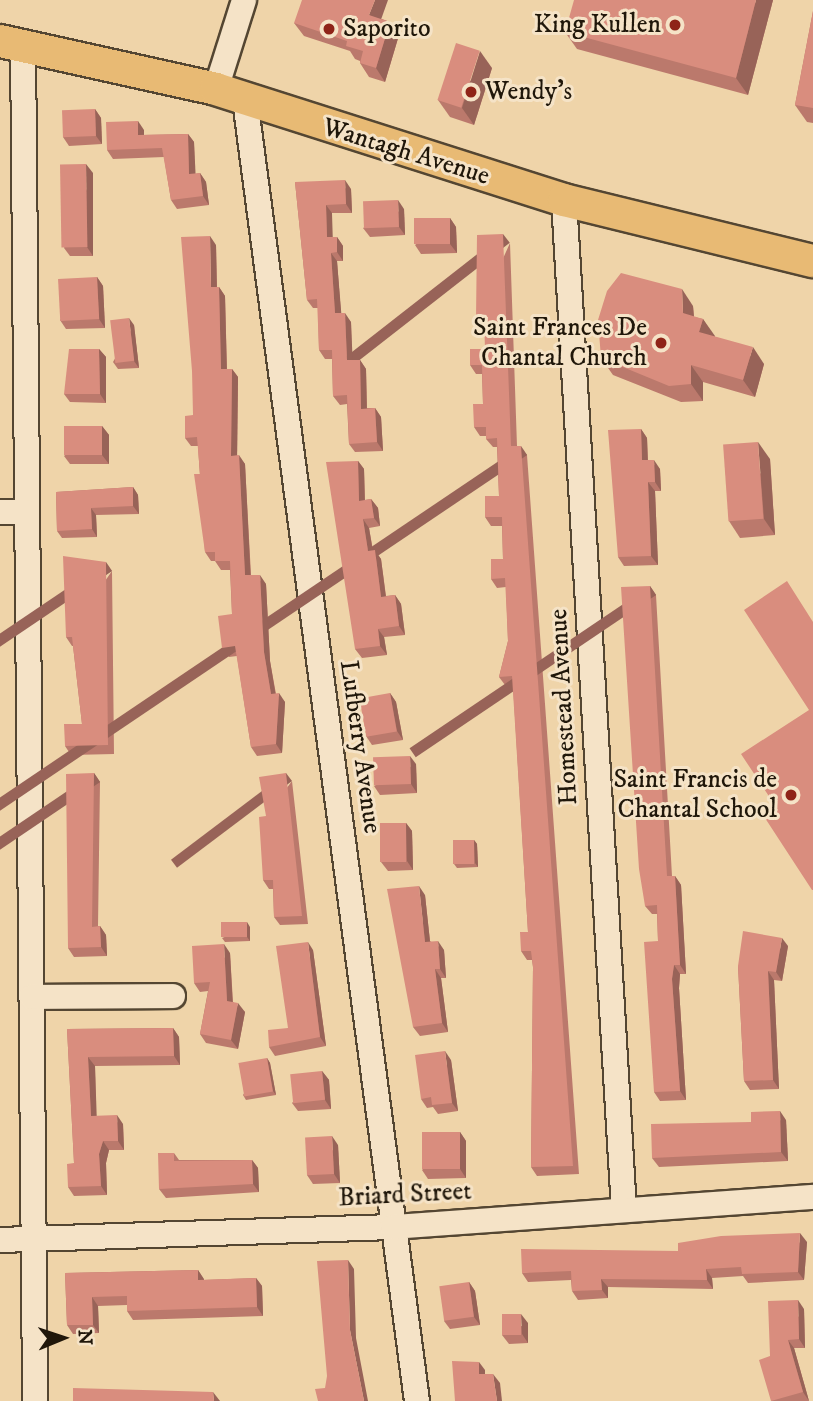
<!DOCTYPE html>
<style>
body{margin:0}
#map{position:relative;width:813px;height:1401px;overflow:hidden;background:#efd4a9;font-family:"IM FELL DW Pica",serif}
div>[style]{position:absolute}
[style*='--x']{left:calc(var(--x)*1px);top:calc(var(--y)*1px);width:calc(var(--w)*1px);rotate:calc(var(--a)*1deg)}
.roads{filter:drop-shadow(2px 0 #544632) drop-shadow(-2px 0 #544632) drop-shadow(0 2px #544632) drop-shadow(0 -2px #544632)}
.minor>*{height:24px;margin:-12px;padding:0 12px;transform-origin:12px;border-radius:12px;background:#f5e3c7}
.major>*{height:32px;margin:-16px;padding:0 16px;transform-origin:16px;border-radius:16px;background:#e8ba74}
.wall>*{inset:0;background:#bb796c}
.shaded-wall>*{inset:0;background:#986358;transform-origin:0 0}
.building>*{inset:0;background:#d98d7e;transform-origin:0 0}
.dots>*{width:19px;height:19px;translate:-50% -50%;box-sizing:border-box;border:4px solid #f5e3c7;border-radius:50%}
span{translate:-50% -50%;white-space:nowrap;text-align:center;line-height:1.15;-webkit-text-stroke:6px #f5e3c7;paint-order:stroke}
.poi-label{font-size:26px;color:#20170a}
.right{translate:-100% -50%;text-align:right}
.left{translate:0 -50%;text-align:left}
.street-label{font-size:26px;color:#20170a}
.north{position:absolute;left:28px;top:1303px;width:70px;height:70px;-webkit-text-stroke:5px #f5e3c7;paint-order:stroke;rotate:88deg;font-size:19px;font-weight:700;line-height:28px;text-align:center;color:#20170a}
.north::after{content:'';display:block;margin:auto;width:24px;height:32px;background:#20170a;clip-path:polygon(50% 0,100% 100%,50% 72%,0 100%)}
</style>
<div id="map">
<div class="roads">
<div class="minor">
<i style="--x:23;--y:43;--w:1358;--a:89.49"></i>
<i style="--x:216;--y:89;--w:93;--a:-72.5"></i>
<i style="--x:245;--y:100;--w:1312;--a:82.47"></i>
<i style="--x:564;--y:200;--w:1012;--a:86.6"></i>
<i style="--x:0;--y:512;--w:27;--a:0"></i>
<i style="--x:32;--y:997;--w:141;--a:-0.4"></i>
<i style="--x:0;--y:1240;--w:393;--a:-1.9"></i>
<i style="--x:393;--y:1227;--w:421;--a:-4.1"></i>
</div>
<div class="major">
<i style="--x:0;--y:41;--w:221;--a:12.5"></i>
<i style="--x:216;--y:89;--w:365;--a:17.7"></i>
<i style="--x:564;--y:200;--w:256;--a:13.8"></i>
</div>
</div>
<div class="wall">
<i style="clip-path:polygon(773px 0,748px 95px,577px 49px,565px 32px)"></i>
<i style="clip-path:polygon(813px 11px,813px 123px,807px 122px,795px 105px)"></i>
<i style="clip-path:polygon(382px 19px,390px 22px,399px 35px,385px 82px,369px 77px,360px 63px,360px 61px,355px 59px,350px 51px,304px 36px,294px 23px)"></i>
<i style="clip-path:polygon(492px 68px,474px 125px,450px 117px,438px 100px)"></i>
<i style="clip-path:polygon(95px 109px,101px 118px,102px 144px,69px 146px,63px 137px)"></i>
<i style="clip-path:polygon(144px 130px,144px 135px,188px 134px,194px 142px,195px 174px,200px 173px,206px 182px,209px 205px,177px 209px,171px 200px,164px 157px,113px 159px,107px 150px)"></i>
<i style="clip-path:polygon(93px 173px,93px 256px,70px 256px,64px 248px)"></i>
<i style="clip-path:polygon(295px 182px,351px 189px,352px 213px,332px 213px,332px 237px,337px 237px,343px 246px,343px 261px,337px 261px,341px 313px,351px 322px,352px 360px,360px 360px,366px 369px,367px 408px,375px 408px,381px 417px,383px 451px,355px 452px,349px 444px,347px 404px,340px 405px,333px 396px,332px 359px,325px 359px,319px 350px,318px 308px,313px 308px,307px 300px)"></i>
<i style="clip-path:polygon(404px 209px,405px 235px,370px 237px,363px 228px)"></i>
<i style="clip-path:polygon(450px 218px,456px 227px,457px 253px,421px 254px,415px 245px)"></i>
<i style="clip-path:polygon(510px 243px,517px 446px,527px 455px,579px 1174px,537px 1176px,531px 1167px,533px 967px,532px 960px,527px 960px,521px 951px,528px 932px,513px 685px,505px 685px,499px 677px,508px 641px,506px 587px,497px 588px,491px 579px,503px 559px,502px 526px,491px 526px,485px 517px,499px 496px,497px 447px,493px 447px,486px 439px,486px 436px,480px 436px,474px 427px,483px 404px,482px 374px,476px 374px,470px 365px,485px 349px,485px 327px,482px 327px,476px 318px)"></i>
<i style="clip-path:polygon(216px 245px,217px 287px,219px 287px,225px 296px,227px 369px,232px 369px,238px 377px,237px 455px,245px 464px,251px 575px,266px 584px,270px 661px,276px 694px,285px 702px,282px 753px,257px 756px,251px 747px,237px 656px,229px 657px,222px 648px,232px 614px,230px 570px,221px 570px,215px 561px,211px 561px,205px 552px,198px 446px,191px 446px,185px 438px,193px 415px)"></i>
<i style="clip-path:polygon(97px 277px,103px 286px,105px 328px,66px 329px,60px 320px)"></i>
<i style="clip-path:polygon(693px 306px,694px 317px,703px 319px,714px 337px,764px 364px,755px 397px,703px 382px,703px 401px,681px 402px,613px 375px,601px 358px)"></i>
<i style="clip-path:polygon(134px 325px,139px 368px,118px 369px,113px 362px)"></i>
<i style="clip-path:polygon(99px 349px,106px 357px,106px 403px,70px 402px,64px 394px)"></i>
<i style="clip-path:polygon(102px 426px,109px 435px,109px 464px,70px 464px,64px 456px)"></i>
<i style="clip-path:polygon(641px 429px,647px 438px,648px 460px,660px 469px,661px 491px,655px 491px,658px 565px,624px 566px,618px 557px)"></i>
<i style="clip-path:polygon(770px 459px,775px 535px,740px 538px,729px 521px)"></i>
<i style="clip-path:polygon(358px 461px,364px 469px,365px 500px,371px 499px,378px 508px,380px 526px,369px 528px,373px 550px,381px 559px,386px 596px,395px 595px,401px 604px,405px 635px,384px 637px,387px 655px,362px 658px,355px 649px)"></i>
<i style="clip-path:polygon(133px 487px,138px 495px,139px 514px,96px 515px,97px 537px,62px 538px,57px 531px,56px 492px)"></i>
<i style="clip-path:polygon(112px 571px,114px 754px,71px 755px,65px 746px,82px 724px,73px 646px,72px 646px,66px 637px)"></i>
<i style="clip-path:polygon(650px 586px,656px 595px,672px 876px,675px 876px,681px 885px,686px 974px,680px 974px,679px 988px,686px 1100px,660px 1101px,654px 1092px,658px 941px,657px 914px,652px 914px,645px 906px)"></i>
<i style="clip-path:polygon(390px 693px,396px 702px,403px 740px,372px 745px,366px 736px)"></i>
<i style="clip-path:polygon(416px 764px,417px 793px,380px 795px,374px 786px)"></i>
<i style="clip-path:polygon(94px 773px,100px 782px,98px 926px,100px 926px,106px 935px,107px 956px,74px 957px,68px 948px)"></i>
<i style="clip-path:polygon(292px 781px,308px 924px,280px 925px,274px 917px,273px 889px,269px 889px,263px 880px,266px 816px)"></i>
<i style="clip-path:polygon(406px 823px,412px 831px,413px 870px,388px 871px,381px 862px)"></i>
<i style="clip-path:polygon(474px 840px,477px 844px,478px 867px,457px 868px,454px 864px)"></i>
<i style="clip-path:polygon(425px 895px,430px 941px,444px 950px,446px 978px,441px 978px,448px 1032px,420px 1036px,413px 1027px)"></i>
<i style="clip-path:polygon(250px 927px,250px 941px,225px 942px,222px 938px)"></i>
<i style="clip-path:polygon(788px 946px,782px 981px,774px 980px,779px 1089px,750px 1090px,744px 1081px,738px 966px)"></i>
<i style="clip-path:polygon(313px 950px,326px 1046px,275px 1056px,269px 1047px,288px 1028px)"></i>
<i style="clip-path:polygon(230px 953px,233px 1002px,245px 1012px,238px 1049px,206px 1043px,200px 1034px,208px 991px,200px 992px,194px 983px)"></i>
<i style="clip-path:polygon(173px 1028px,179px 1037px,180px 1065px,95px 1066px,96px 1116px,123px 1124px,124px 1150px,109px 1150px,106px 1163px,107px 1195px,74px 1196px,68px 1187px,74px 1163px,67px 1029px)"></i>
<i style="clip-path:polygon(267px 1058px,270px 1063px,276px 1095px,246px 1100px,243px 1095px)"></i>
<i style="clip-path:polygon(451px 1060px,458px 1111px,438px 1114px,433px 1107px,427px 1108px,421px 1099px)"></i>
<i style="clip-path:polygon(322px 1071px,329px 1080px,331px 1109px,298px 1111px,292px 1103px)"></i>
<i style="clip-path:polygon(786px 1120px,788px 1161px,659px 1167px,652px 1158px,751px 1122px)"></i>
<i style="clip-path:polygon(460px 1132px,466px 1141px,466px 1178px,428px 1179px,422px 1170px)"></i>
<i style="clip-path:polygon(338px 1145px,340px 1183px,313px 1184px,307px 1175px)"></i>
<i style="clip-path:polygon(174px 1153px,179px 1160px,252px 1160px,258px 1168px,259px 1192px,166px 1198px,159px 1189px)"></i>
<i style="clip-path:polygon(807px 1242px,804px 1280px,748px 1283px,743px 1276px,712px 1278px,713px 1289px,608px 1287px,608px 1298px,578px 1300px,572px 1291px,571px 1280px,528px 1282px,522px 1273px,678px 1251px)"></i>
<i style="clip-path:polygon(198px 1270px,204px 1280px,256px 1278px,262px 1286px,263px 1316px,133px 1320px,127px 1311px,127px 1305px,98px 1306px,99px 1333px,73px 1334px,67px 1325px,65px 1273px)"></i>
<i style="clip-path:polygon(469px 1282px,475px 1291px,480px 1325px,450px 1329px,444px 1321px)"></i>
<i style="clip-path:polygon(804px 1309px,805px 1348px,794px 1348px,809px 1401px,771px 1401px,770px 1356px)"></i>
<i style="clip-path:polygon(528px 1323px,528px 1343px,509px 1344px,502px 1335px)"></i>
</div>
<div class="shaded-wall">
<i style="clip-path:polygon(375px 0,388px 0,378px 28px,369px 15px)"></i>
<i style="clip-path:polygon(756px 0,773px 0,748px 95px,736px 78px)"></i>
<i style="clip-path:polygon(390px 22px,399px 35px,385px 82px,376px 68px)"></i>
<i style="clip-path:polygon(480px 51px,492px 68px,474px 125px,462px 108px)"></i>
<i style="clip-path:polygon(95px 109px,101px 118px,102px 144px,96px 136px)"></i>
<i style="clip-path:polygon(138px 121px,144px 130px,144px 144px,138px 135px)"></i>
<i style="clip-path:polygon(188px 134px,194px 142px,196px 183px,189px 174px)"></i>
<i style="clip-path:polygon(86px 164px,93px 173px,93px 256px,87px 247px)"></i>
<i style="clip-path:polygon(200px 173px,206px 182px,209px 205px,203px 196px)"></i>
<i style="clip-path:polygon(345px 180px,351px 189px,352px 213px,346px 204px)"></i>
<i style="clip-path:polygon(398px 200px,404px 209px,405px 235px,399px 227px)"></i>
<i style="clip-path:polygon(326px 205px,332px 213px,333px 246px,327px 237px)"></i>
<i style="clip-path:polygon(450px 218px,456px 227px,457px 253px,450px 244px)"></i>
<i style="left:503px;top:234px;width:11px;height:212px;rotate:52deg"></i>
<i style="clip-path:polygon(210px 236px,216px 245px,217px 296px,211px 287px)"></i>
<i style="clip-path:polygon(337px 237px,343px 246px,343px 261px,337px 252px)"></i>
<i style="clip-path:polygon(331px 253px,337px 261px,342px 322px,335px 313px)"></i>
<i style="clip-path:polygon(97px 277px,103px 286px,105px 328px,99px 319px)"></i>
<i style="clip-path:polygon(219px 287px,225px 296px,227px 378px,221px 369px)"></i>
<i style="clip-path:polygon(682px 289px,693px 306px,695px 330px,683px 313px)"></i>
<i style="clip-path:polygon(345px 313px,351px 322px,353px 369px,347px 360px)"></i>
<i style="clip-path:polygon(129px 318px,134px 325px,139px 368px,134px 361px)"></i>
<i style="clip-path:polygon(703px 319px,715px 336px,711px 349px,699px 332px)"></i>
<i style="clip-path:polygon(753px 347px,764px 364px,755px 397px,743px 380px)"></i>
<i style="clip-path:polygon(99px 349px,106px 357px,106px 403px,100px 394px)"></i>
<i style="clip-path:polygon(360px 360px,366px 369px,367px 418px,361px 409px)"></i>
<i style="clip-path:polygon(691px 365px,703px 382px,703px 401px,691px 384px)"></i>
<i style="clip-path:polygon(232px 369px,238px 377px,237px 465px,231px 456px)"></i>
<i style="clip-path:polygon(375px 408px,381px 417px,383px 451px,377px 442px)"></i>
<i style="clip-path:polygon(102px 426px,109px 435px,109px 464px,102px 455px)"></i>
<i style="clip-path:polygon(641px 429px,647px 438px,648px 469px,642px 460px)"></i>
<i style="clip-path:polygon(758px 442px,770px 459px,775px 535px,764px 519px)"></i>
<i style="left:521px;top:446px;width:11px;height:722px;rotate:56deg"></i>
<i style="clip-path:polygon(239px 455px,245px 464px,251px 584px,245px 575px)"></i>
<i style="clip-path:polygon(654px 460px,660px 469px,661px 491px,655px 482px)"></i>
<i style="clip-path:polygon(358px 461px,364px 469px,365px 510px,359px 501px)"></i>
<i style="clip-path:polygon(648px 482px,655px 491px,658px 565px,651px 556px)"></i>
<i style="clip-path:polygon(133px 487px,138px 495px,139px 514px,133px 506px)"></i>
<i style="clip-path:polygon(371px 499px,378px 508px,380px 526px,374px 518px)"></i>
<i style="clip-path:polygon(91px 508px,96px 515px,97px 537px,92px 529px)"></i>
<i style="clip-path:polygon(363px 519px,369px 528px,374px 559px,368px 551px)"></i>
<i style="clip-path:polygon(375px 550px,381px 559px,387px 606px,381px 597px)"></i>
<i style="left:106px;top:562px;width:11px;height:183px;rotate:56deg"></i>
<i style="clip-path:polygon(260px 575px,266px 584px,270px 661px,277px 703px,271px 694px,264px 652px)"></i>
<i style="left:650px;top:586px;width:11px;height:290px;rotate:56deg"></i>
<i style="clip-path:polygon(395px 595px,401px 604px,405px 635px,399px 626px)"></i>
<i style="clip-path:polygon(378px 629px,384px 637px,387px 655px,380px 646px)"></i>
<i style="clip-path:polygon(279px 693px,285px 702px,282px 753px,276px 744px)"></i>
<i style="clip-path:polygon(390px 693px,396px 702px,403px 740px,397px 731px)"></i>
<i style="clip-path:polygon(410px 756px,416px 764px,417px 793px,411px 784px)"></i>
<i style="left:94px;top:773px;width:11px;height:154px;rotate:56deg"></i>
<i style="left:286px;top:773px;width:10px;height:144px;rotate:53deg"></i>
<i style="clip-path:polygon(406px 823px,412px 831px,413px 870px,407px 861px)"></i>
<i style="clip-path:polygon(474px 840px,477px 844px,478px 867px,475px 863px)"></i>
<i style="clip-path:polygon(675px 876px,681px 885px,686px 974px,680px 965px)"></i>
<i style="clip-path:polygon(419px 886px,425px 895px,431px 951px,425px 942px)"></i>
<i style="clip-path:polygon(247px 922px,250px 927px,250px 941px,247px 937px)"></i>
<i style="clip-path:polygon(100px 926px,106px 935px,107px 956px,101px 947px)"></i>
<i style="clip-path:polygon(782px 938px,788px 946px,782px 981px,776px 972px)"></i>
<i style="clip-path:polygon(438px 941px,444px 950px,446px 978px,440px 969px)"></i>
<i style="clip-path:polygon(308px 942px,313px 950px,326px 1046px,320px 1037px)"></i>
<i style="clip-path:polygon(224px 944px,230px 953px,233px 1010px,227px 1001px)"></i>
<i style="clip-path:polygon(674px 965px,680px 974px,679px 988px,686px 1100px,680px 1091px,672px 979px)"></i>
<i style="clip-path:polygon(435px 969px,441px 978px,448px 1032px,442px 1023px)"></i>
<i style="clip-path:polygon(768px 971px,774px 980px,779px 1089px,773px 1080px)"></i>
<i style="clip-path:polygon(238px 1003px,245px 1012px,238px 1049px,231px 1040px)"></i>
<i style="clip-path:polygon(173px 1028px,179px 1037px,180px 1065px,174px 1056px)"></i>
<i style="clip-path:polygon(445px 1051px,451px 1060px,458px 1111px,452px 1103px)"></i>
<i style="clip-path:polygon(88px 1057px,95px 1066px,97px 1125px,91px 1116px)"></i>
<i style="clip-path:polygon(267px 1058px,270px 1063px,276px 1095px,273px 1091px)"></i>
<i style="clip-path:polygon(322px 1071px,329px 1080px,331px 1109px,325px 1100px)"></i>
<i style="clip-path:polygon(780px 1111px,786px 1120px,788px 1161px,781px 1152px)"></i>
<i style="clip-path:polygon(117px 1115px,123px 1124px,124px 1150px,118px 1141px)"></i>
<i style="clip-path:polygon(460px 1132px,466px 1141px,466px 1178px,460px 1169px)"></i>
<i style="clip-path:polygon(332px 1136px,338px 1145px,340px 1183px,334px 1174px)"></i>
<i style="clip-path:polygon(103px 1141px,109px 1150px,106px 1163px,107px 1195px,101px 1186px,99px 1154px)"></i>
<i style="clip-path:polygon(252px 1160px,258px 1168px,259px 1192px,253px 1184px)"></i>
<i style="clip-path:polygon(800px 1233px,807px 1242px,804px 1280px,798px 1272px)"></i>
<i style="clip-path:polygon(348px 1260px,354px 1269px,356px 1338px,368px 1401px,364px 1401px,350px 1330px)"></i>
<i style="clip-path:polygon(706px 1269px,712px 1278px,713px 1289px,707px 1280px)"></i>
<i style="clip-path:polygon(198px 1270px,204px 1279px,204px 1289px,198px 1280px)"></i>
<i style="clip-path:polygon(256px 1278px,262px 1286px,263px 1316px,257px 1307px)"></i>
<i style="clip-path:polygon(601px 1279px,608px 1287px,608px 1298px,602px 1290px)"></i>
<i style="clip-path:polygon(469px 1282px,475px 1291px,480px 1325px,474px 1317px)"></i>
<i style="clip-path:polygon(92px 1297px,98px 1306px,99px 1333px,93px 1325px)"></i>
<i style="clip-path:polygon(798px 1300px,804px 1309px,805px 1348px,799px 1339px)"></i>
<i style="clip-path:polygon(521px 1314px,528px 1323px,528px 1343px,522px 1334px)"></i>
<i style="clip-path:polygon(788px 1340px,794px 1348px,809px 1401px,803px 1392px)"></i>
<i style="clip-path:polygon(479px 1362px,485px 1370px,485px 1383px,479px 1374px)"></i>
<i style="clip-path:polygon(493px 1374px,500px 1383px,502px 1401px,497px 1401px)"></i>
<i style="clip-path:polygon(213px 1392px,220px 1401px,214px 1401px)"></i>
</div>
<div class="building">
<i style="clip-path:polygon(302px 0,375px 0,369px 15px,390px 22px,376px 68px,360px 63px,363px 51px,346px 46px,347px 41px,294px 23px)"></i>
<i style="clip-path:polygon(574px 0,756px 0,736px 78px,565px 32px)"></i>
<i style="clip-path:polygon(813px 11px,813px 108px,795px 105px)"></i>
<i style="left:456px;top:43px;width:25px;height:60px;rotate:18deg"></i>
<i style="left:95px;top:109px;width:27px;height:33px;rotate:88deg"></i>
<i style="clip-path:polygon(138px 121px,138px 135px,188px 134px,189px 174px,200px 173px,203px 196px,171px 200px,162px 148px,107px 150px,106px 122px)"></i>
<i style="left:86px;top:164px;width:83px;height:26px;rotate:89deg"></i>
<i style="clip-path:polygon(345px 180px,346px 204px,326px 205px,327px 237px,337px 237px,337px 252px,331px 253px,335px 313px,345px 313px,347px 360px,360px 360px,361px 409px,375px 408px,377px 442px,349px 444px,347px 395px,333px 396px,332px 350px,319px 350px,317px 299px,307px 300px,295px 182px)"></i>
<i style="left:398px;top:200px;width:27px;height:35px;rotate:88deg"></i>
<i style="left:450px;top:218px;width:26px;height:36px;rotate:90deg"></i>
<i style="clip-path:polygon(503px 234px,511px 446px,521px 446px,573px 1166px,531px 1167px,533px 967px,531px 951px,521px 951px,520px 932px,528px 932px,512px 676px,499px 677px,508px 641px,505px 578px,491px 579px,491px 559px,503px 559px,502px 517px,485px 517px,485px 496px,499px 496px,497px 438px,486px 439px,486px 427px,474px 427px,473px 404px,483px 404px,482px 365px,470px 365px,470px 349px,485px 349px,484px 318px,476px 318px,477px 235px)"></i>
<i style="clip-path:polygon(210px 236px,211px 287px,219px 287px,221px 369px,232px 369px,231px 456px,239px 455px,245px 575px,260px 575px,264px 652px,271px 694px,279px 693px,276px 744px,251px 747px,235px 646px,222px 648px,218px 616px,232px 614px,230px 561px,215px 561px,215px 552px,205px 552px,194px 474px,200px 474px,197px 437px,185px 438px,185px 416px,193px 415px,192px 371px,181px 237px)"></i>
<i style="clip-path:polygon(621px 273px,682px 289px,683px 313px,703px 319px,699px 332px,753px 347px,743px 380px,691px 365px,691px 384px,669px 386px,601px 358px,598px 320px,607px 291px)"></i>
<i style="left:97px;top:277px;width:42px;height:39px;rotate:87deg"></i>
<i style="left:129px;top:318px;width:43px;height:19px;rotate:83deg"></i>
<i style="clip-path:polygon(69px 349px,99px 349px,100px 394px,64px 394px)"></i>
<i style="left:102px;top:426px;width:29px;height:38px;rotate:90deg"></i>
<i style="clip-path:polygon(641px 429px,642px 460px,654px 460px,655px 482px,648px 482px,651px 556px,618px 557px,608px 430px)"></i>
<i style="left:758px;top:442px;width:77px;height:35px;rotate:86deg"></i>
<i style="clip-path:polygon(358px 461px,359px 501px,371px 499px,374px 518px,363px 519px,368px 551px,375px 550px,381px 597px,395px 595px,399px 626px,378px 629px,380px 646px,355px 649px,326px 462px)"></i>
<i style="clip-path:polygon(133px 487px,133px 506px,91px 508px,92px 529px,57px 531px,56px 492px)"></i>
<i style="clip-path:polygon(63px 556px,106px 562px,108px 745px,65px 746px,64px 724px,82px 724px,72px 637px,66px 637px)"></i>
<i style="clip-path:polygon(787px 581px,813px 622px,813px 890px,812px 890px,765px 818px,778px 810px,741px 754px,809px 710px,744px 610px)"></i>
<i style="clip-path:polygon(650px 586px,667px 876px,675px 876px,680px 965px,674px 965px,672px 979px,680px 1091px,654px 1092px,644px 942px,658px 941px,657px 905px,645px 906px,639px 869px,621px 587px)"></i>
<i style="left:390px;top:693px;width:39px;height:31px;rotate:80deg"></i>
<i style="left:410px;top:756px;width:28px;height:37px;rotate:88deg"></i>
<i style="clip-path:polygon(94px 773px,92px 927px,100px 926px,101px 947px,68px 948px,66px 774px)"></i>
<i style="clip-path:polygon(286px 773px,302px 916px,274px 917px,273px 880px,263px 880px,259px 817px,266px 816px,259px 777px)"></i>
<i style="left:380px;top:823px;width:26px;height:39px"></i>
<i style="left:453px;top:840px;width:21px;height:24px"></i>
<i style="clip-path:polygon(419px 886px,425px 942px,438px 941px,440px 969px,435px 969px,442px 1023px,413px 1027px,387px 889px)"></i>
<i style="left:247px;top:922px;width:15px;height:26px;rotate:90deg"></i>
<i style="clip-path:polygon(743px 931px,782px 938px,776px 972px,768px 971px,773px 1080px,744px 1081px,738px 966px)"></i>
<i style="clip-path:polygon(308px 942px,320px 1037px,269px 1047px,268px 1030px,288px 1028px,276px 946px)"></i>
<i style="clip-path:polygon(224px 944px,227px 1001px,238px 1003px,231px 1040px,200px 1034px,210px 982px,194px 983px,192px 946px)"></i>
<i style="clip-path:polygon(173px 1028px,174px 1056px,88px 1057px,91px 1116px,117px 1115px,118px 1141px,103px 1141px,99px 1154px,101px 1186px,68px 1187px,67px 1164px,74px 1163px,67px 1029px)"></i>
<i style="clip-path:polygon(445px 1051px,452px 1103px,432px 1105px,431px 1097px,421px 1099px,415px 1055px)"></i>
<i style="left:267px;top:1058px;width:34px;height:29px;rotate:80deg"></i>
<i style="left:322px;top:1071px;width:29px;height:32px;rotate:84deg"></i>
<i style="clip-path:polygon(780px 1111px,781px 1152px,652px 1158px,651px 1124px,751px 1122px,751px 1112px)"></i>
<i style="left:460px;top:1132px;width:37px;height:38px;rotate:90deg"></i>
<i style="left:332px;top:1136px;width:38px;height:27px;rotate:87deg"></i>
<i style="clip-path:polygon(158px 1153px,174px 1153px,174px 1161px,252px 1160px,253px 1184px,159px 1189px)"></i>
<i style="clip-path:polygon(800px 1233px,798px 1272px,742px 1274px,741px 1267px,706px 1269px,707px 1280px,601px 1279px,602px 1290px,572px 1291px,571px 1271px,522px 1273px,521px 1249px,678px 1251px,678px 1243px,721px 1236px)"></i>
<i style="clip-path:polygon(348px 1260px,350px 1330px,364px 1401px,318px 1401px,315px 1389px,325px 1388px,327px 1376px,317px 1261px)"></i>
<i style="clip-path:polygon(198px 1270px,198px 1280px,256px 1278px,257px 1307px,127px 1311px,127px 1296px,92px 1297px,93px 1325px,67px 1325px,65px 1273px)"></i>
<i style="left:469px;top:1282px;width:35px;height:30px;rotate:82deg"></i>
<i style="clip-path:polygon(798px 1300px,799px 1339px,788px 1340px,803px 1392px,771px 1401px,759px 1360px,770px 1356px,768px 1301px)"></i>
<i style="left:502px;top:1314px;width:19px;height:21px"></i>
<i style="clip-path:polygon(452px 1361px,479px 1362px,479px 1374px,493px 1374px,497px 1401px,455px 1401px)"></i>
<i style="clip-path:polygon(73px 1388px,213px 1392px,214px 1401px,73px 1401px)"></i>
</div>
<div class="dots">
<i style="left:675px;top:25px;background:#8f2418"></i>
<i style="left:329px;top:29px;background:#8f2418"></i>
<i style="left:471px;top:92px;background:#8f2418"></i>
<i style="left:661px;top:343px;background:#8f2418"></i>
<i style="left:791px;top:795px;background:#8f2418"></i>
</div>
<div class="poi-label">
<span class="right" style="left:661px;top:25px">King Kullen</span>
<span class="left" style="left:343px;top:29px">Saporito</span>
<span class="left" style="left:485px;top:92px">Wendy's</span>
<span class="right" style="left:647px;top:343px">Saint Frances De<br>Chantal Church</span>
<span class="right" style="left:777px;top:795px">Saint Francis de<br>Chantal School</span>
</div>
<div class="street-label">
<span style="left:406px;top:152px;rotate:17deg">Wantagh Avenue</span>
<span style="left:564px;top:707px;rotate:-93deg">Homestead Avenue</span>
<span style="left:360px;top:747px;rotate:82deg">Lufberry Avenue</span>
<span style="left:405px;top:1195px;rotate:-3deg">Briard Street</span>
</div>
<div class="north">N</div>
</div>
